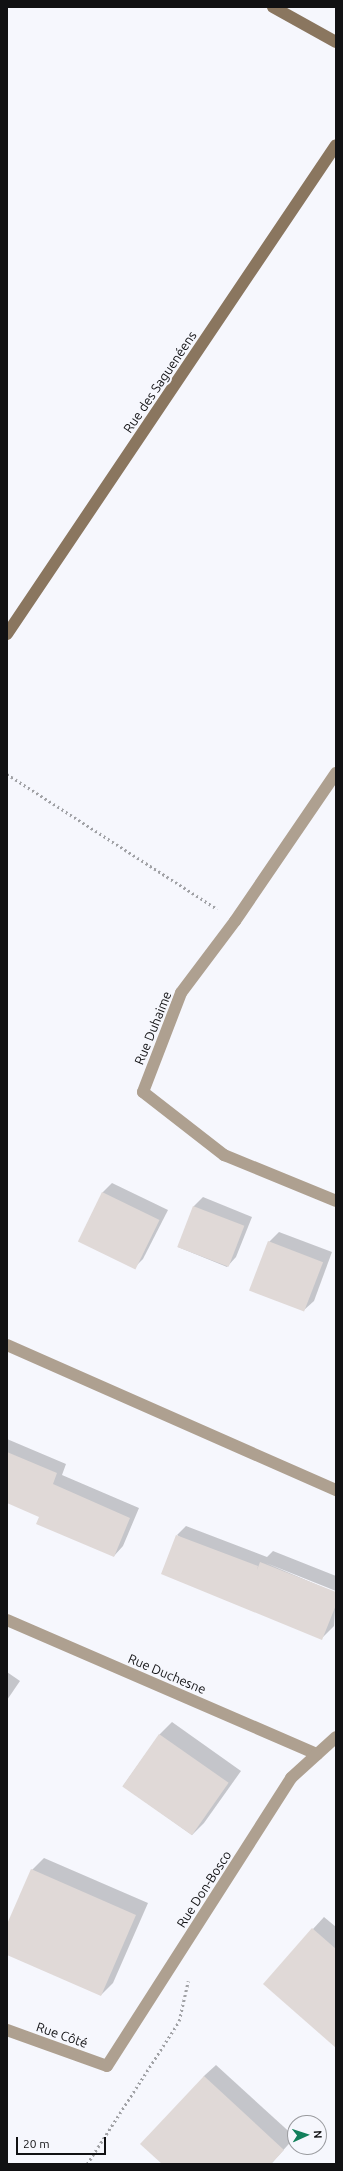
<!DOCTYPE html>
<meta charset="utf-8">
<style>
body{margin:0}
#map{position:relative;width:343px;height:2171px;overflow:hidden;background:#f6f7fd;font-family:Ubuntu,sans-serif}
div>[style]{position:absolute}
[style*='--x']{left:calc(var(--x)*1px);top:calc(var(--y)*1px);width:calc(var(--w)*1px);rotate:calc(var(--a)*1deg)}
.shadow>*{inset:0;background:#0003}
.building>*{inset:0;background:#e0d9d7;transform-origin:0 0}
.path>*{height:2.5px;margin-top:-1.25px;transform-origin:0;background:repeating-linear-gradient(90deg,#a1a2a6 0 2px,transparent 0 5px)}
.lane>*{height:12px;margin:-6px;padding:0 6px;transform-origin:6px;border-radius:6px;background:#aea090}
.street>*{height:12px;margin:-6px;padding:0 6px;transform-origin:6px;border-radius:6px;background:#aea090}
.secondary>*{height:12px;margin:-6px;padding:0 6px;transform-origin:6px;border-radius:6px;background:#8a765f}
span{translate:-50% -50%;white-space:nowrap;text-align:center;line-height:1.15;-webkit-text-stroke:4px #f6f7fd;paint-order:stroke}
.street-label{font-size:13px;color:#111113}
.frame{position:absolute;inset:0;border:8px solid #111113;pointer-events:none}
.north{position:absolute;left:287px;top:2115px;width:40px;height:40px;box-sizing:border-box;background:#f6f7fd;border:1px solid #9a9b9f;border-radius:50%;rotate:87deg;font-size:11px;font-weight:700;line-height:16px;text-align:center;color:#111113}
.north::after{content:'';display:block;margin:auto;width:14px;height:18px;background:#13805c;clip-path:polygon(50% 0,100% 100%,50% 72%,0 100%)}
.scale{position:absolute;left:16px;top:2137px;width:90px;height:18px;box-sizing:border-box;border:2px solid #111113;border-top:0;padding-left:5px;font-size:12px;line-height:14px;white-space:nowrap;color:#111113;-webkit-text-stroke:3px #f6f7fd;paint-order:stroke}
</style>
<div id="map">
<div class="shadow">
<i style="clip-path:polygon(112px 1183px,168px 1210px,143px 1259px,134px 1268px,79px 1241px,103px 1192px)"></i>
<i style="clip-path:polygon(203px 1197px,252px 1217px,236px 1257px,227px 1267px,178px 1247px,194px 1206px)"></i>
<i style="clip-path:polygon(279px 1232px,332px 1252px,314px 1301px,304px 1310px,269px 1242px)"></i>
<i style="clip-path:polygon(7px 1439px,66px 1464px,62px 1475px,139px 1508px,123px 1546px,114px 1556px,41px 1516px,7px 1502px)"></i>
<i style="clip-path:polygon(186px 1526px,267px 1557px,273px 1551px,336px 1576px,336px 1591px,266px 1563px,336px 1593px,334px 1626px,322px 1638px,177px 1535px)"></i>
<i style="clip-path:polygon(7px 1672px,20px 1681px,7px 1700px)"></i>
<i style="clip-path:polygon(172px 1722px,241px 1771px,204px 1823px,192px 1835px,123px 1786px,160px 1734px)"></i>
<i style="clip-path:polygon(44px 1858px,148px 1903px,113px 1983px,101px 1995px,7px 1954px,7px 1926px,32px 1870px)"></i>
<i style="clip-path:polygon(324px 1917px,336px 1927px,336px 2047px,313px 1929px)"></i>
<i style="clip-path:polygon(216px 2065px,295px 2137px,271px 2164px,163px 2164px,204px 2076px)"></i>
</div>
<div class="building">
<i style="left:102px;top:1192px;width:64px;height:55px;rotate:26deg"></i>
<i style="left:193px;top:1206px;width:55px;height:44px;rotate:21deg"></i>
<i style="left:268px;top:1241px;width:59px;height:53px;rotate:21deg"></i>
<i style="clip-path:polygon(7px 1452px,57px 1473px,53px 1484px,130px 1518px,114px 1557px,36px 1524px,39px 1517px,7px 1503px)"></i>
<i style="clip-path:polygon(176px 1535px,258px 1566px,257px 1570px,260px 1562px,336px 1592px,336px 1605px,322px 1640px,161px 1574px)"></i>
<i style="left:159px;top:1734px;width:85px;height:64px;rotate:35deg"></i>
<i style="clip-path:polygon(31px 1869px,136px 1915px,101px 1996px,7px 1955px,7px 1924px)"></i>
<i style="clip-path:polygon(312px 1928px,336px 1949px,336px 2048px,263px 1984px)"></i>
<i style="clip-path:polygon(204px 2076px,284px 2150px,271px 2164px,162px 2164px,140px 2144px)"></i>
</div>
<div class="path">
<i style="--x:7;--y:774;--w:250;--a:32.7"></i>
<i style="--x:87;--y:2164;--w:170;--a:-57.2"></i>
<i style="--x:179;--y:2021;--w:41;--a:-77.3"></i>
</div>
<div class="lane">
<i style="--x:7;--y:1345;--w:360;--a:23.8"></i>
</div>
<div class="street">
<i style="--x:336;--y:773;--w:179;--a:124.3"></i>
<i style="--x:235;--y:921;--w:90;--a:126.9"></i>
<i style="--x:181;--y:993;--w:106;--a:111"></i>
<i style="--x:143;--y:1092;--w:103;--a:37.9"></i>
<i style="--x:224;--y:1155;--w:121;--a:22.3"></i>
<i style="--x:7;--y:1620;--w:338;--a:23.4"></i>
<i style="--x:7;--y:2030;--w:106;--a:19.8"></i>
<i style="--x:107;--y:2066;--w:342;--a:-57.4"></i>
<i style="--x:291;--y:1778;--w:61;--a:-42.3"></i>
</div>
<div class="secondary">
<i style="--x:273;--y:7;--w:72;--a:29.1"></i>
<i style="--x:7;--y:634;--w:589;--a:-56.07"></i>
</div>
<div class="street-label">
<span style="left:160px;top:382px;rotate:-56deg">Rue des Saguenéens</span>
<span style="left:153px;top:1028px;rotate:-68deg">Rue Duhaime</span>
<span style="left:167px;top:1674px;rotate:23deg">Rue Duchesne</span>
<span style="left:204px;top:1889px;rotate:-57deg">Rue Don-Bosco</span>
<span style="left:62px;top:2035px;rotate:19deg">Rue Côté</span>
</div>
<div class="frame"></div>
<div class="north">N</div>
<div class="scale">20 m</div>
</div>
